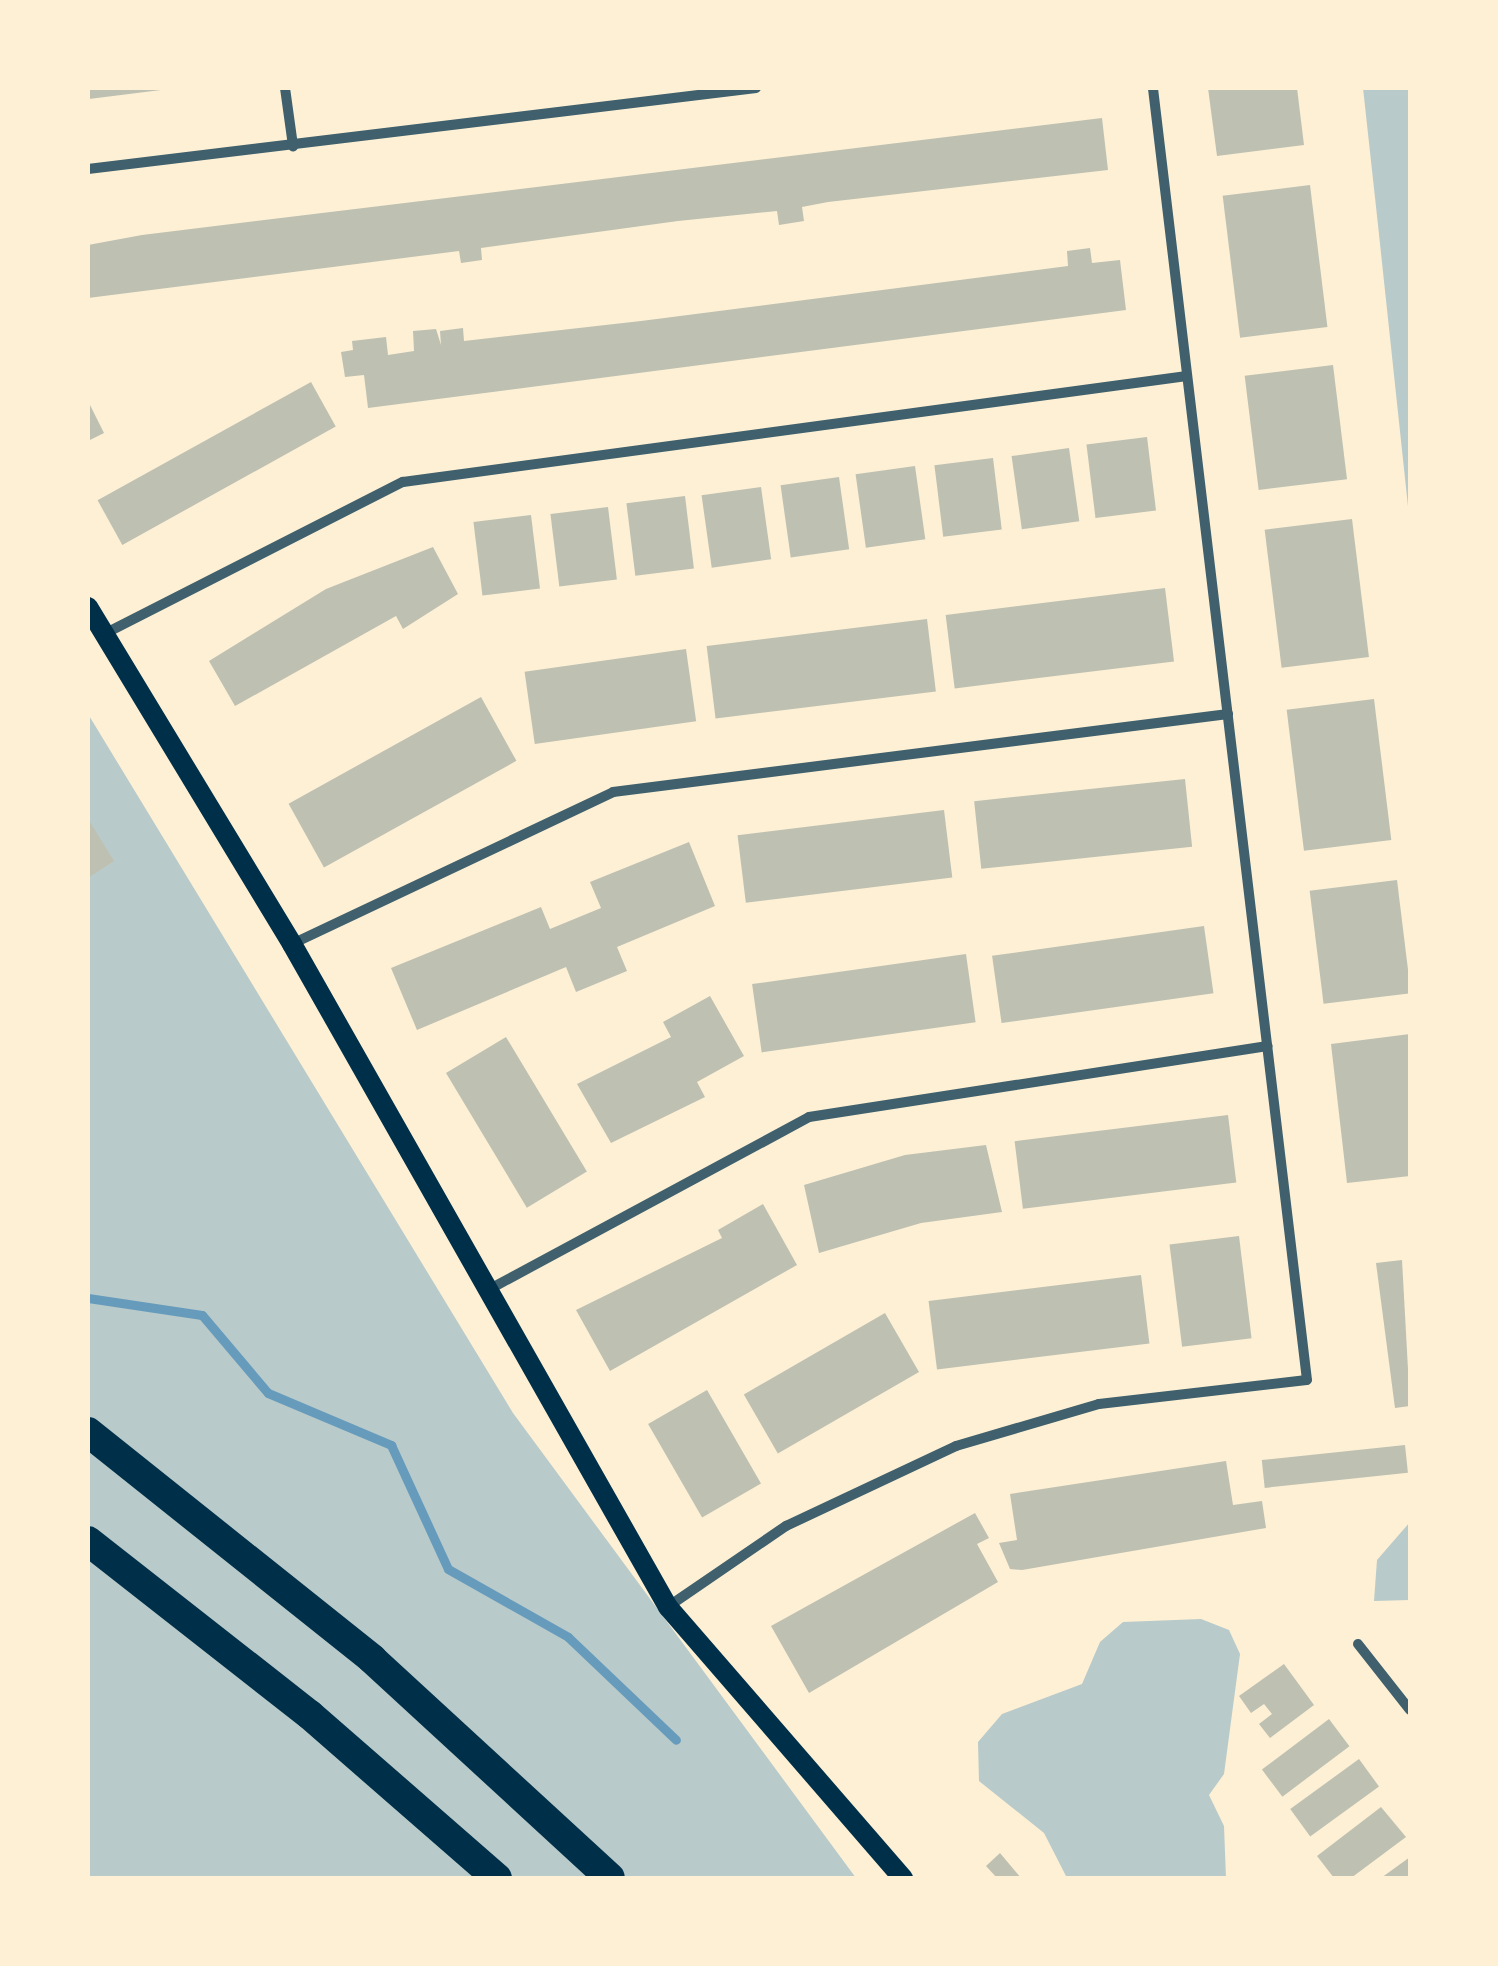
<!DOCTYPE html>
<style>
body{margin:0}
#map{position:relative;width:1498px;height:1966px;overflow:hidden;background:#fdf0d5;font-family:"Fira Sans",sans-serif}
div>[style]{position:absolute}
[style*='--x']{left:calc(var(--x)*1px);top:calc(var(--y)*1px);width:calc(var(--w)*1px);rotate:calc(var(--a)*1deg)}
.green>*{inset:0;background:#b9caca}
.stream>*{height:9px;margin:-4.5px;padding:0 4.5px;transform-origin:4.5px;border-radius:4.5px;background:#669bbc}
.building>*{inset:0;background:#bec0b2;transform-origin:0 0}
.minor>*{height:10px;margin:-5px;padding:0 5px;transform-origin:5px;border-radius:5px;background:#3f606c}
.secondary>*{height:20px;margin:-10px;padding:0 10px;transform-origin:10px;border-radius:10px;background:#003049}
.motorway>*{height:30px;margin:-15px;padding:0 15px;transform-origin:15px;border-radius:15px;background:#003049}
span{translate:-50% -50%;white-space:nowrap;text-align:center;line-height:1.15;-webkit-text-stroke:8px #fdf0d5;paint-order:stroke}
.frame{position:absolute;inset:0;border:90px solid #fdf0d5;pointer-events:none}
</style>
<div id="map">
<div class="green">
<i style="clip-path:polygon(1363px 88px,1410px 88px,1410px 525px,1378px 225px)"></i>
<i style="clip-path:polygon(88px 714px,513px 1413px,856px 1878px,88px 1878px)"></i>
<i style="clip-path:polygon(1410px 1522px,1410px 1600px,1374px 1601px,1377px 1560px)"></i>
<i style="clip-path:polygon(1201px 1619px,1229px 1630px,1240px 1654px,1224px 1774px,1209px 1795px,1224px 1826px,1226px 1878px,1067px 1878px,1044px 1833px,979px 1781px,978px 1742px,1002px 1714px,1082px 1684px,1100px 1642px,1123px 1622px)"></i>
</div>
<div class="stream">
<i style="--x:88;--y:1298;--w:115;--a:8.5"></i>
<i style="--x:202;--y:1315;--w:102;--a:49.8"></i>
<i style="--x:268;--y:1393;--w:134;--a:22.9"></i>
<i style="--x:391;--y:1445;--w:136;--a:65.3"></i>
<i style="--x:448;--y:1569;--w:138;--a:29.5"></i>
<i style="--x:568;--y:1637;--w:149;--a:43.6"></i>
</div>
<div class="building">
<i style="clip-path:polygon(88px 88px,161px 88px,161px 90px,89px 99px)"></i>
<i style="clip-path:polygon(1208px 88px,1297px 88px,1304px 145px,1217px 156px)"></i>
<i style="clip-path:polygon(1102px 118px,1108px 170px,828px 202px,802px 207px,804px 221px,779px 225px,777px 211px,678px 221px,481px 248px,482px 260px,461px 263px,459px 251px,88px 298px,88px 245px,142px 235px)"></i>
<i style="left:1310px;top:185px;width:143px;height:88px;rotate:83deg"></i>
<i style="clip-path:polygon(1090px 248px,1092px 263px,1120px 260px,1126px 310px,368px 408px,364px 375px,345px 377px,341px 352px,353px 350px,352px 341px,386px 337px,388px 355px,414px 351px,413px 331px,436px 329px,441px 345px,440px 331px,463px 328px,464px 341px,641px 321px,1068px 266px,1067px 251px)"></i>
<i style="left:1333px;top:365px;width:115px;height:89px;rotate:83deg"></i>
<i style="left:311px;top:382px;width:51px;height:244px;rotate:61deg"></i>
<i style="clip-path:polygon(88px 401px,104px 433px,88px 441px)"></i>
<i style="left:1147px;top:437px;width:74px;height:61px;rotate:83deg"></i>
<i style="left:1069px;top:448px;width:74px;height:58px;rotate:82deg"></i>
<i style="left:993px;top:458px;width:72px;height:59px;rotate:83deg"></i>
<i style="left:915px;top:466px;width:74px;height:60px;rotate:82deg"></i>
<i style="left:839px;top:477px;width:73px;height:59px;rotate:82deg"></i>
<i style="left:761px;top:487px;width:73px;height:60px;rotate:82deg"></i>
<i style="left:685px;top:496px;width:73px;height:59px;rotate:83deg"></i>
<i style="left:608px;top:507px;width:73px;height:58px;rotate:83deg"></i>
<i style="left:531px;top:515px;width:74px;height:58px;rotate:83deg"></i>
<i style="left:1352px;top:519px;width:139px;height:88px;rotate:83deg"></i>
<i style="clip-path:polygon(433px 547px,458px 594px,403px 629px,396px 616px,235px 706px,209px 661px,326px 589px)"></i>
<i style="left:1165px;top:588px;width:74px;height:221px;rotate:83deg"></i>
<i style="left:927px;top:619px;width:73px;height:222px;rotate:83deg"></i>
<i style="left:686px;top:649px;width:73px;height:163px;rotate:82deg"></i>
<i style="left:481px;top:697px;width:73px;height:220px;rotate:61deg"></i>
<i style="left:1374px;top:699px;width:142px;height:88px;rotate:83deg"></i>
<i style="left:1185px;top:779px;width:68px;height:212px;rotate:84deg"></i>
<i style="left:944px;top:810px;width:68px;height:208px;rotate:83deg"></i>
<i style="clip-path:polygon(88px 819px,114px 861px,88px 878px)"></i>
<i style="clip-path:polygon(689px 842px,715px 906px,617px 947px,627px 971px,576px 992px,566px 967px,417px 1030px,391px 968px,541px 907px,550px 929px,601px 908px,590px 882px)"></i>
<i style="left:1397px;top:880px;width:114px;height:88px;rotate:83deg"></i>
<i style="left:1204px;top:926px;width:68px;height:214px;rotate:82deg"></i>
<i style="left:966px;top:954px;width:69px;height:216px;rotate:82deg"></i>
<i style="clip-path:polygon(710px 996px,744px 1056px,697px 1082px,705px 1097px,611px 1143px,577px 1084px,671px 1037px,663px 1022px)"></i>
<i style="clip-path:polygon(1410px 1034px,1410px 1176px,1347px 1183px,1331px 1044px)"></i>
<i style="left:506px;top:1037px;width:157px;height:70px;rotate:59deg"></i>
<i style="left:1228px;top:1115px;width:68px;height:215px;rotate:83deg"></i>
<i style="clip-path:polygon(986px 1145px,1002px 1212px,921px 1223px,819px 1253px,804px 1185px,905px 1155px)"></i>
<i style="clip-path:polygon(763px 1204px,797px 1265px,610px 1371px,576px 1310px,722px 1238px,718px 1230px)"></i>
<i style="left:1239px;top:1236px;width:103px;height:70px;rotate:83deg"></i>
<i style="clip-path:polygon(1402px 1260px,1410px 1406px,1395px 1408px,1376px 1263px)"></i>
<i style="left:1141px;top:1275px;width:69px;height:214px;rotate:83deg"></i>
<i style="left:885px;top:1313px;width:68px;height:163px;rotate:60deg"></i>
<i style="left:707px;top:1390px;width:108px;height:68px;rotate:60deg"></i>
<i style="left:1405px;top:1445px;width:28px;height:144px;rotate:84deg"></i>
<i style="clip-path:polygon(1226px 1461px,1233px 1505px,1262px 1501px,1266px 1528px,1022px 1570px,1010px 1569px,999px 1543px,1017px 1540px,1010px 1494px)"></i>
<i style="clip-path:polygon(975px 1513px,989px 1538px,977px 1544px,998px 1582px,809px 1693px,771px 1626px)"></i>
<i style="clip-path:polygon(1284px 1664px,1314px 1705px,1270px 1738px,1259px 1724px,1272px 1714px,1264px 1704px,1251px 1713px,1239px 1696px)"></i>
<i style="left:1329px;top:1719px;width:34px;height:84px;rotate:53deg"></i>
<i style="left:1359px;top:1759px;width:34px;height:85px;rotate:54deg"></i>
<i style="clip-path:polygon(1381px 1807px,1406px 1837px,1351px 1878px,1334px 1878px,1317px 1856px)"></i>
<i style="clip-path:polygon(1000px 1853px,1021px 1878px,997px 1878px,986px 1866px)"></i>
<i style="clip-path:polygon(1410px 1857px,1410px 1878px,1381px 1878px)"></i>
</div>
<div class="minor">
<i style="--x:285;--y:88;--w:59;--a:82.1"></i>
<i style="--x:88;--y:169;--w:673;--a:-6.91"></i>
<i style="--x:108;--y:632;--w:331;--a:-27"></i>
<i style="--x:403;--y:482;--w:791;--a:-7.7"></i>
<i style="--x:292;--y:944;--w:355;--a:-25.3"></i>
<i style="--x:613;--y:792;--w:620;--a:-7.23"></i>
<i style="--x:488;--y:1290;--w:365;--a:-28.3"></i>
<i style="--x:809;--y:1117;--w:464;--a:-8.8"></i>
<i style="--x:669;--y:1606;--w:142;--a:-34.4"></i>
<i style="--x:786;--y:1526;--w:188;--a:-25.2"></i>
<i style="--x:956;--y:1446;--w:149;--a:-16.4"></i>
<i style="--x:1099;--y:1404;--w:209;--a:-6.6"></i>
<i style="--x:1307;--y:1380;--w:1301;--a:-96.8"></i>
<i style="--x:1358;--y:1644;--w:84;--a:51.8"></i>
</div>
<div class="secondary">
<i style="--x:88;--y:607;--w:394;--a:58.8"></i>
<i style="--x:292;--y:944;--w:762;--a:60.44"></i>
<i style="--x:668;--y:1607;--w:359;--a:49.1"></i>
</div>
<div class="motorway">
<i style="--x:88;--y:1432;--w:364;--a:38.6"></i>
<i style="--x:372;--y:1659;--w:323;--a:42.6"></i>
<i style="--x:88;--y:1541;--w:282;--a:38.1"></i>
<i style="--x:310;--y:1715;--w:248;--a:41.1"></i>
</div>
<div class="frame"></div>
</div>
